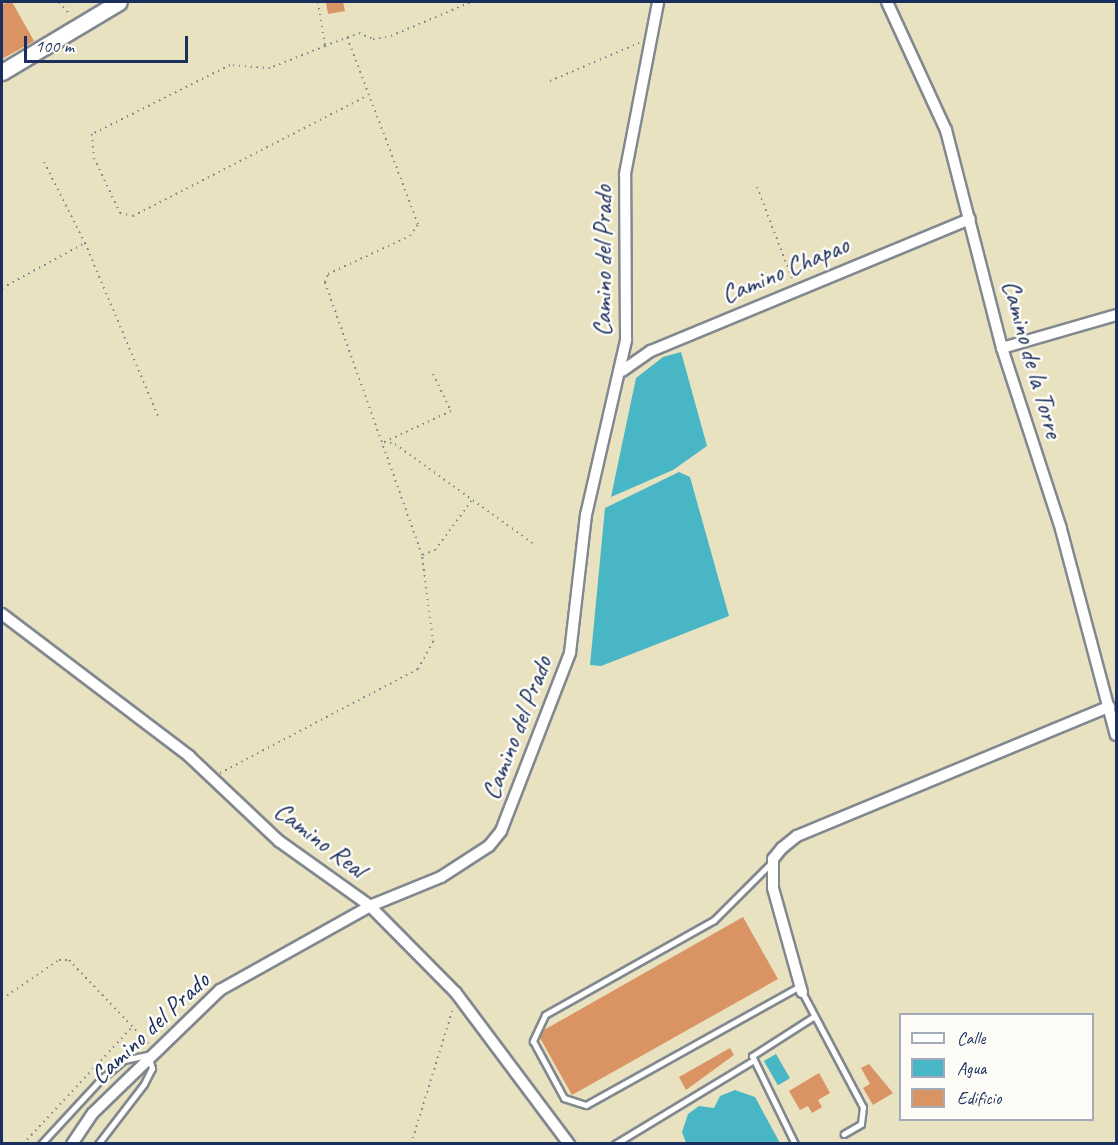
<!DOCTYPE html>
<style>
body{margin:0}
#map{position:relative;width:1118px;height:1145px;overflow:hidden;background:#e8e2c0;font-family:Caveat,sans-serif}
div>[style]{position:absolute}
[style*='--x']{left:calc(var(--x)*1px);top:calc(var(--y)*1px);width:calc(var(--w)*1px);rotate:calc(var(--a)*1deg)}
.water>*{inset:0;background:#48b6c4;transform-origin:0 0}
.building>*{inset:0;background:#da9362}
.path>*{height:2px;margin-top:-1px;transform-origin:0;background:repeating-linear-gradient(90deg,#82888f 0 1.5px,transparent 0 6px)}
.roads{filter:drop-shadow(2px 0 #82888f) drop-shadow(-2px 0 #82888f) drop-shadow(0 2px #82888f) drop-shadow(0 -2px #82888f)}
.service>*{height:5px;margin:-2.5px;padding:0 2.5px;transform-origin:2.5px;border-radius:2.5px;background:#fff}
.minor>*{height:10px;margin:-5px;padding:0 5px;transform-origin:5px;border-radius:5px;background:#fff}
.secondary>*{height:15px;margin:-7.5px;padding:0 7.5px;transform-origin:7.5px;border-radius:7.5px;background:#fff}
span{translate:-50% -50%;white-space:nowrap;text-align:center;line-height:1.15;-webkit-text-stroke:5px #fdfcf7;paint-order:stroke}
.street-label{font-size:26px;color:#1b2f5e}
.frame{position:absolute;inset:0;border:3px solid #1b2f5e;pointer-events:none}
.legend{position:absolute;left:899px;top:1013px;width:195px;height:108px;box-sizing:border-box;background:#fdfcf7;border:2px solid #a3aaba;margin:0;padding:8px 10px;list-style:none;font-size:18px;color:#1b2f5e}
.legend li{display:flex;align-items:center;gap:12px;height:30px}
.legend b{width:30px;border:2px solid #a3aaba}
.scale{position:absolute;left:24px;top:36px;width:164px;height:27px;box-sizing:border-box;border:3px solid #1b2f5e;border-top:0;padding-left:8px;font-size:18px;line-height:21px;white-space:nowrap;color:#1b2f5e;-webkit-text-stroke:4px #fdfcf7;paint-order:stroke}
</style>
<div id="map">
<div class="water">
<i style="clip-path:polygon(681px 352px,707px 446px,673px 470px,611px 497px,636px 378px,663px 357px)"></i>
<i style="clip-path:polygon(679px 472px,690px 477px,729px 616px,601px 666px,590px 665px,605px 508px)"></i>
<i style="left:776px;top:1054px;width:28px;height:14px;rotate:60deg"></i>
<i style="clip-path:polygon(735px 1090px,755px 1097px,780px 1143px,686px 1143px,682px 1132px,688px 1114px,699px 1106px,714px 1108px,720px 1096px)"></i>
</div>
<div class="building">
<i style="clip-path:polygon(12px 2px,34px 41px,2px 59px,2px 4px)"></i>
<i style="clip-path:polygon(326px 2px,343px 2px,345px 11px,328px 14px)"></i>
<i style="clip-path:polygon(743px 917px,778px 979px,572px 1095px,540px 1038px,544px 1030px)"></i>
<i style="clip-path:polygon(730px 1048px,734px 1055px,686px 1090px,679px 1077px)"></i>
<i style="clip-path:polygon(869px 1064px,893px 1093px,873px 1105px,863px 1088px,870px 1084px,861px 1068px)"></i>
<i style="clip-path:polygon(819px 1073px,830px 1093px,818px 1100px,822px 1107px,812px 1113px,808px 1106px,800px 1110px,789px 1091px)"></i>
</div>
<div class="path">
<i style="--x:59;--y:2;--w:18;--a:49"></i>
<i style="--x:318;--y:2;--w:45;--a:81"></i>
<i style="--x:325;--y:46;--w:59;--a:158.2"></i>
<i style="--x:270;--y:68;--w:40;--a:-175.7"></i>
<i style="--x:230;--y:65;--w:154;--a:153.4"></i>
<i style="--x:92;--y:134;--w:24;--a:85"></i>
<i style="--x:94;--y:158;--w:61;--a:64.7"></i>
<i style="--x:120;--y:213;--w:13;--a:13"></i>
<i style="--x:133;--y:216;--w:264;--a:-27.2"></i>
<i style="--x:325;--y:46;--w:36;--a:-21"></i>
<i style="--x:359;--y:33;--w:15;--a:23"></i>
<i style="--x:373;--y:39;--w:18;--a:-9"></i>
<i style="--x:391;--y:36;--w:87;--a:-23"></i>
<i style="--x:550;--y:81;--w:97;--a:-23.1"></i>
<i style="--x:44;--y:162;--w:91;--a:63.2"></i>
<i style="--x:757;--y:187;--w:101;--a:69"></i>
<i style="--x:2;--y:288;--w:94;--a:-28.5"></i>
<i style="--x:85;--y:243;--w:190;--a:67.1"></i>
<i style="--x:433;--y:374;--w:41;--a:64.1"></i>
<i style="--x:451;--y:411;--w:74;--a:155.2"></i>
<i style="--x:384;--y:442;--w:11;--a:10"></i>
<i style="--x:395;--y:444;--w:173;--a:35.8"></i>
<i style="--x:423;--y:555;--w:13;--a:-23"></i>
<i style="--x:435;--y:550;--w:62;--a:-53.5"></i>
<i style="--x:220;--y:773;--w:224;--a:-27.7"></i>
<i style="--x:418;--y:669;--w:31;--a:-61"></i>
<i style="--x:433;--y:642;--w:88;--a:-97.2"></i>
<i style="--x:422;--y:555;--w:290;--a:-109.6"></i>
<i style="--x:325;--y:282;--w:9;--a:-69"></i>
<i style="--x:328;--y:274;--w:90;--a:-24.9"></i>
<i style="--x:410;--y:236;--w:14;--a:-56"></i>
<i style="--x:418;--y:224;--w:200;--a:-110.8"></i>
<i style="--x:2;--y:999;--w:69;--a:-34.4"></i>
<i style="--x:59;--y:960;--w:10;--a:0"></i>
<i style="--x:69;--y:960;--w:115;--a:46.4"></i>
<i style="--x:23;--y:1144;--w:161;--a:-47"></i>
<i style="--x:411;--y:1144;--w:142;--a:-72.8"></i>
</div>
<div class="roads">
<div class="service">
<i style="--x:771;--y:863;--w:81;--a:135"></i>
<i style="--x:714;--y:920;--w:194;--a:150.7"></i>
<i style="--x:545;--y:1015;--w:29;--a:115"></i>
<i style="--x:533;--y:1041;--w:65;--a:61.5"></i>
<i style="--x:564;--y:1098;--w:23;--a:18"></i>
<i style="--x:586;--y:1105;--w:245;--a:-29.1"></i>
<i style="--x:802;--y:992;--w:130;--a:62.1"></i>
<i style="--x:863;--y:1107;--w:17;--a:97"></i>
<i style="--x:861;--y:1124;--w:20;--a:150"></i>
<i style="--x:41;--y:1144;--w:88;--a:-47.3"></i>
<i style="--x:101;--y:1079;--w:30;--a:-40"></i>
<i style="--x:124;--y:1060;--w:25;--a:-12"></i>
<i style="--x:148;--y:1055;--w:14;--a:73"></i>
<i style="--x:152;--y:1068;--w:18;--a:117"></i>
<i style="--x:144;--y:1084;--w:76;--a:127.5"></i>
<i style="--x:615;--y:1144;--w:160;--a:-31.2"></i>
<i style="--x:795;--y:1144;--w:98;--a:-116"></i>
<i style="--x:752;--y:1056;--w:72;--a:-32.6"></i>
</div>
<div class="minor">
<i style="--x:887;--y:2;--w:141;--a:65.3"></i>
<i style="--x:946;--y:130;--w:225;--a:75.6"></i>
<i style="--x:1002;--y:348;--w:190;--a:71.9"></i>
<i style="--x:1061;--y:529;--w:213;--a:75.1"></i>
<i style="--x:1002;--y:348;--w:119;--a:-16.1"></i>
<i style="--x:622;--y:371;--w:35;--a:-35"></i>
<i style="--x:651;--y:351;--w:345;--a:-22.5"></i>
<i style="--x:2;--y:614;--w:235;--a:37.2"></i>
<i style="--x:189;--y:756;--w:124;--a:43.4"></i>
<i style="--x:279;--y:841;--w:112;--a:35.5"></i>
<i style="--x:370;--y:906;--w:122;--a:45.3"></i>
<i style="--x:456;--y:993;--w:189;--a:53.2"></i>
<i style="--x:802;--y:992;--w:108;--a:-105.6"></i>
<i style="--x:773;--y:888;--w:29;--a:-90"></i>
<i style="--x:773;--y:859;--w:14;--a:-51"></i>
<i style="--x:782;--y:848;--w:19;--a:-39"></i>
<i style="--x:797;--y:836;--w:338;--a:-22.5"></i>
<i style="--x:72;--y:1144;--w:37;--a:-56"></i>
<i style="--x:93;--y:1113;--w:177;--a:-44.1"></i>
<i style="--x:220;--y:990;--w:172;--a:-29.2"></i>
<i style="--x:370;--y:906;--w:77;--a:-22.2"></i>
<i style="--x:441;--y:877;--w:57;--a:-32.9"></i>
<i style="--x:489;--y:846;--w:19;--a:-51"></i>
<i style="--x:501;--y:831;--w:191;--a:-68.8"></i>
<i style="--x:570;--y:653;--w:139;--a:-83.4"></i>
<i style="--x:586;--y:515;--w:180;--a:-77.1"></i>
<i style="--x:626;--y:340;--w:166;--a:-90.3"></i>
<i style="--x:625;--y:174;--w:175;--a:-79.1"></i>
</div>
<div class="secondary">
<i style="--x:2;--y:72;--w:136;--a:-30.9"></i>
</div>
</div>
<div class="street-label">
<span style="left:603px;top:261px;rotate:-90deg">Camino del Prado</span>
<span style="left:785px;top:270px;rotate:-23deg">Camino Chapao</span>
<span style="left:1032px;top:359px;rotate:74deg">Camino de la Torre</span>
<span style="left:517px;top:728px;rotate:-69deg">Camino del Prado</span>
<span style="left:320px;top:840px;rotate:37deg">Camino Real</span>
<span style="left:150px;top:1028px;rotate:-43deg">Camino del Prado</span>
</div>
<div class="frame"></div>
<ul class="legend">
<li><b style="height:8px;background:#fff"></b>Calle</li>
<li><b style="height:16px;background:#48b6c4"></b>Agua</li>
<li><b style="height:16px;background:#da9362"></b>Edificio</li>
</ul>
<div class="scale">100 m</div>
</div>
